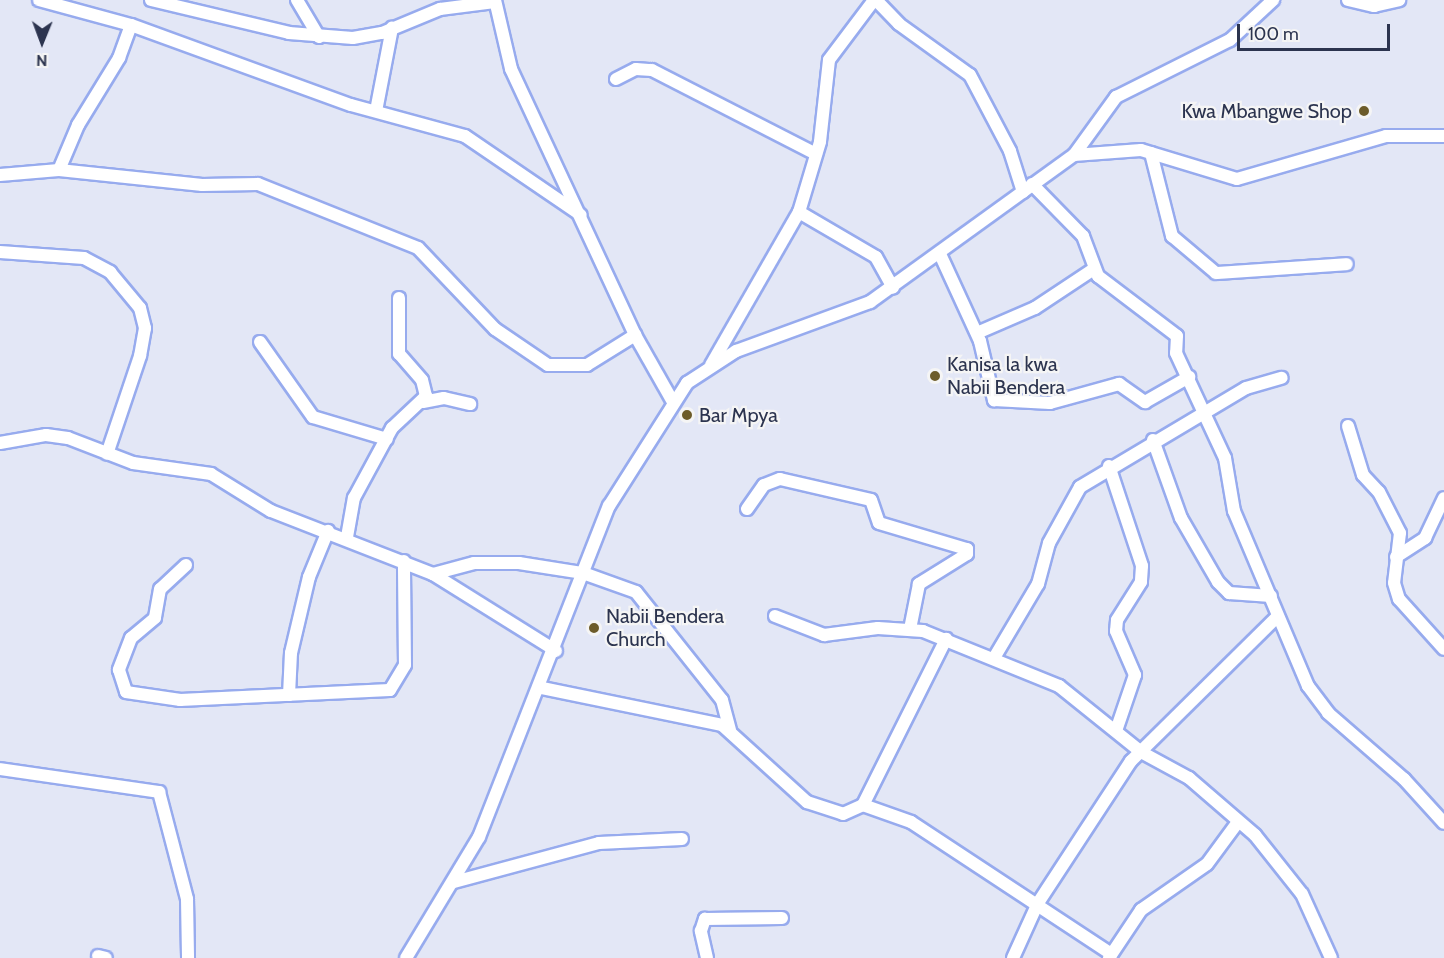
<!DOCTYPE html>
<style>
body{margin:0}
#map{position:relative;width:1444px;height:958px;overflow:hidden;background:#e3e7f6;font-family:Cabin,sans-serif}
div>[style]{position:absolute}
[style*='--x']{left:calc(var(--x)*1px);top:calc(var(--y)*1px);width:calc(var(--w)*1px);rotate:calc(var(--a)*1deg)}
.roads{filter:drop-shadow(2px 0 #97abee) drop-shadow(-2px 0 #97abee) drop-shadow(0 2px #97abee) drop-shadow(0 -2px #97abee)}
.minor>*{height:12px;margin:-6px;padding:0 6px;transform-origin:6px;border-radius:6px;background:#fff}
.dots>*{width:16px;height:16px;translate:-50% -50%;box-sizing:border-box;border:3px solid #f5f5f5;border-radius:50%}
span{translate:-50% -50%;white-space:nowrap;text-align:center;line-height:1.15;-webkit-text-stroke:4.5px #f5f5f5;paint-order:stroke}
.poi-label{font-size:20px;color:#2c344f}
.right{translate:-100% -50%;text-align:right}
.left{translate:0 -50%;text-align:left}
.north{position:absolute;left:12px;top:12px;width:60px;height:60px;-webkit-text-stroke:4px #f5f5f5;paint-order:stroke;rotate:181deg;font-size:16px;font-weight:700;line-height:24px;text-align:center;color:#2c344f}
.north::after{content:'';display:block;margin:auto;width:21px;height:27px;background:#2c344f;clip-path:polygon(50% 0,100% 100%,50% 72%,0 100%)}
.scale{position:absolute;left:1237px;top:24px;width:153px;height:27px;box-sizing:border-box;border:3px solid #2c344f;border-top:0;padding-left:8px;font-size:18px;line-height:21px;white-space:nowrap;color:#2c344f;-webkit-text-stroke:4px #f5f5f5;paint-order:stroke}
</style>
<div id="map">
<div class="roads">
<div class="minor">
<i style="--x:39;--y:0;--w:95;--a:15.2"></i>
<i style="--x:131;--y:25;--w:234;--a:20"></i>
<i style="--x:351;--y:105;--w:118;--a:15.2"></i>
<i style="--x:465;--y:136;--w:140;--a:34.3"></i>
<i style="--x:151;--y:0;--w:142;--a:13.4"></i>
<i style="--x:289;--y:33;--w:64;--a:4.5"></i>
<i style="--x:353;--y:38;--w:29;--a:-10"></i>
<i style="--x:382;--y:33;--w:63;--a:-22.5"></i>
<i style="--x:440;--y:9;--w:55;--a:-7.3"></i>
<i style="--x:297;--y:0;--w:43;--a:59.3"></i>
<i style="--x:495;--y:0;--w:71;--a:76.9"></i>
<i style="--x:511;--y:69;--w:293;--a:65"></i>
<i style="--x:635;--y:335;--w:77;--a:60.4"></i>
<i style="--x:874;--y:0;--w:75;--a:126.9"></i>
<i style="--x:829;--y:60;--w:82;--a:96.3"></i>
<i style="--x:820;--y:142;--w:73;--a:106.7"></i>
<i style="--x:799;--y:212;--w:89;--a:30.3"></i>
<i style="--x:876;--y:257;--w:35;--a:61"></i>
<i style="--x:876;--y:0;--w:33;--a:46"></i>
<i style="--x:899;--y:24;--w:87;--a:35.7"></i>
<i style="--x:970;--y:75;--w:86;--a:62.2"></i>
<i style="--x:1010;--y:151;--w:43;--a:72.4"></i>
<i style="--x:1348;--y:0;--w:27;--a:13"></i>
<i style="--x:1374;--y:6;--w:26;--a:-13"></i>
<i style="--x:616;--y:79;--w:22;--a:-27"></i>
<i style="--x:636;--y:69;--w:16;--a:4"></i>
<i style="--x:652;--y:70;--w:184;--a:27.1"></i>
<i style="--x:376;--y:111;--w:85;--a:-79.1"></i>
<i style="--x:1151;--y:153;--w:86;--a:75.8"></i>
<i style="--x:1172;--y:236;--w:57;--a:40.1"></i>
<i style="--x:1216;--y:273;--w:131;--a:-3.9"></i>
<i style="--x:1074;--y:155;--w:72;--a:-54.1"></i>
<i style="--x:1116;--y:97;--w:127;--a:-26.6"></i>
<i style="--x:1230;--y:40;--w:59;--a:-42.9"></i>
<i style="--x:59;--y:170;--w:49;--a:-67.1"></i>
<i style="--x:78;--y:125;--w:79;--a:-58.5"></i>
<i style="--x:119;--y:58;--w:35;--a:-70"></i>
<i style="--x:0;--y:175;--w:59;--a:-4.8"></i>
<i style="--x:59;--y:170;--w:144;--a:6"></i>
<i style="--x:202;--y:185;--w:56;--a:-1"></i>
<i style="--x:258;--y:184;--w:172;--a:21.8"></i>
<i style="--x:418;--y:248;--w:112;--a:46.5"></i>
<i style="--x:495;--y:329;--w:64;--a:34.2"></i>
<i style="--x:548;--y:365;--w:39;--a:0"></i>
<i style="--x:587;--y:365;--w:57;--a:-32"></i>
<i style="--x:1032;--y:184;--w:73;--a:45.6"></i>
<i style="--x:1083;--y:236;--w:43;--a:69.4"></i>
<i style="--x:1098;--y:276;--w:99;--a:37.2"></i>
<i style="--x:1177;--y:336;--w:17;--a:93"></i>
<i style="--x:1176;--y:353;--w:116;--a:65"></i>
<i style="--x:1225;--y:458;--w:54;--a:80.4"></i>
<i style="--x:1234;--y:511;--w:190;--a:67.1"></i>
<i style="--x:1308;--y:686;--w:34;--a:53"></i>
<i style="--x:1328;--y:713;--w:101;--a:41"></i>
<i style="--x:1404;--y:779;--w:59;--a:47.7"></i>
<i style="--x:0;--y:252;--w:84;--a:4.1"></i>
<i style="--x:84;--y:258;--w:30;--a:28"></i>
<i style="--x:110;--y:272;--w:47;--a:50.2"></i>
<i style="--x:140;--y:308;--w:21;--a:76"></i>
<i style="--x:145;--y:328;--w:28;--a:100"></i>
<i style="--x:140;--y:356;--w:103;--a:108.6"></i>
<i style="--x:940;--y:254;--w:96;--a:65.3"></i>
<i style="--x:980;--y:341;--w:61;--a:76.7"></i>
<i style="--x:994;--y:400;--w:56;--a:3.1"></i>
<i style="--x:1050;--y:403;--w:72;--a:-15.4"></i>
<i style="--x:1119;--y:384;--w:32;--a:35"></i>
<i style="--x:1145;--y:402;--w:51;--a:-29.6"></i>
<i style="--x:977;--y:333;--w:63;--a:-23.3"></i>
<i style="--x:1035;--y:308;--w:71;--a:-33.5"></i>
<i style="--x:260;--y:342;--w:92;--a:54.8"></i>
<i style="--x:313;--y:417;--w:77;--a:16.6"></i>
<i style="--x:711;--y:365;--w:177;--a:-60.1"></i>
<i style="--x:423;--y:402;--w:21;--a:-11"></i>
<i style="--x:444;--y:398;--w:27;--a:13"></i>
<i style="--x:1348;--y:426;--w:51;--a:73"></i>
<i style="--x:1363;--y:475;--w:23;--a:47"></i>
<i style="--x:1379;--y:492;--w:46;--a:62.9"></i>
<i style="--x:1400;--y:533;--w:50;--a:96.8"></i>
<i style="--x:1394;--y:583;--w:17;--a:73"></i>
<i style="--x:1399;--y:599;--w:67;--a:48"></i>
<i style="--x:1153;--y:440;--w:83;--a:70.3"></i>
<i style="--x:1181;--y:518;--w:74;--a:60"></i>
<i style="--x:1218;--y:582;--w:16;--a:45"></i>
<i style="--x:1229;--y:593;--w:42;--a:4.1"></i>
<i style="--x:0;--y:443;--w:47;--a:-9.9"></i>
<i style="--x:46;--y:435;--w:22;--a:8"></i>
<i style="--x:68;--y:438;--w:70;--a:21"></i>
<i style="--x:133;--y:463;--w:79;--a:8"></i>
<i style="--x:211;--y:474;--w:70;--a:31.7"></i>
<i style="--x:271;--y:511;--w:174;--a:21.3"></i>
<i style="--x:433;--y:574;--w:145;--a:32"></i>
<i style="--x:1109;--y:466;--w:105;--a:71.7"></i>
<i style="--x:1142;--y:566;--w:16;--a:94"></i>
<i style="--x:1141;--y:582;--w:45;--a:122.3"></i>
<i style="--x:1117;--y:620;--w:11;--a:95"></i>
<i style="--x:1116;--y:631;--w:48;--a:66.6"></i>
<i style="--x:1135;--y:675;--w:56;--a:108.8"></i>
<i style="--x:747;--y:509;--w:29;--a:-55"></i>
<i style="--x:764;--y:485;--w:17;--a:-21"></i>
<i style="--x:780;--y:479;--w:93;--a:13"></i>
<i style="--x:871;--y:500;--w:24;--a:71"></i>
<i style="--x:879;--y:523;--w:92;--a:16.5"></i>
<i style="--x:967;--y:549;--w:5;--a:90"></i>
<i style="--x:967;--y:554;--w:57;--a:148"></i>
<i style="--x:919;--y:584;--w:46;--a:101.3"></i>
<i style="--x:347;--y:537;--w:40;--a:-80"></i>
<i style="--x:354;--y:498;--w:80;--a:-61.5"></i>
<i style="--x:392;--y:428;--w:47;--a:-43.3"></i>
<i style="--x:426;--y:396;--w:16;--a:-104"></i>
<i style="--x:422;--y:380;--w:35;--a:-131"></i>
<i style="--x:399;--y:354;--w:56;--a:-90"></i>
<i style="--x:1396;--y:557;--w:35;--a:-33"></i>
<i style="--x:1425;--y:538;--w:44;--a:-64.6"></i>
<i style="--x:186;--y:565;--w:35;--a:137"></i>
<i style="--x:160;--y:589;--w:29;--a:100"></i>
<i style="--x:155;--y:618;--w:31;--a:140"></i>
<i style="--x:131;--y:638;--w:34;--a:111"></i>
<i style="--x:119;--y:670;--w:23;--a:72"></i>
<i style="--x:126;--y:692;--w:55;--a:8.4"></i>
<i style="--x:180;--y:700;--w:210;--a:-2.7"></i>
<i style="--x:390;--y:690;--w:29;--a:-59"></i>
<i style="--x:405;--y:665;--w:104;--a:-90.6"></i>
<i style="--x:433;--y:574;--w:42;--a:-15"></i>
<i style="--x:474;--y:563;--w:45;--a:0"></i>
<i style="--x:519;--y:563;--w:65;--a:8.9"></i>
<i style="--x:583;--y:573;--w:56;--a:19.7"></i>
<i style="--x:636;--y:592;--w:138;--a:51.5"></i>
<i style="--x:722;--y:700;--w:31;--a:75"></i>
<i style="--x:775;--y:616;--w:53;--a:21.2"></i>
<i style="--x:824;--y:635;--w:54;--a:-7.4"></i>
<i style="--x:878;--y:628;--w:45;--a:3.8"></i>
<i style="--x:923;--y:631;--w:147;--a:22"></i>
<i style="--x:1059;--y:686;--w:105;--a:38.8"></i>
<i style="--x:1141;--y:752;--w:55;--a:28.4"></i>
<i style="--x:1189;--y:778;--w:87;--a:40.8"></i>
<i style="--x:1255;--y:835;--w:75;--a:51.5"></i>
<i style="--x:1302;--y:894;--w:70;--a:65.6"></i>
<i style="--x:994;--y:658;--w:86;--a:-59.3"></i>
<i style="--x:1038;--y:584;--w:42;--a:-75"></i>
<i style="--x:1049;--y:543;--w:64;--a:-61"></i>
<i style="--x:1080;--y:487;--w:193;--a:-30.8"></i>
<i style="--x:1246;--y:388;--w:37;--a:-16"></i>
<i style="--x:542;--y:688;--w:184;--a:11.6"></i>
<i style="--x:722;--y:725;--w:115;--a:42.2"></i>
<i style="--x:807;--y:802;--w:38;--a:18"></i>
<i style="--x:843;--y:814;--w:22;--a:-24"></i>
<i style="--x:863;--y:805;--w:51;--a:19.5"></i>
<i style="--x:911;--y:822;--w:240;--a:33.4"></i>
<i style="--x:289;--y:695;--w:42;--a:-87.3"></i>
<i style="--x:291;--y:653;--w:78;--a:-76.7"></i>
<i style="--x:309;--y:577;--w:50;--a:-67.6"></i>
<i style="--x:0;--y:769;--w:161;--a:8.2"></i>
<i style="--x:159;--y:792;--w:111;--a:75.3"></i>
<i style="--x:187;--y:899;--w:59;--a:89"></i>
<i style="--x:863;--y:805;--w:186;--a:-63.4"></i>
<i style="--x:454;--y:882;--w:150;--a:-15.1"></i>
<i style="--x:599;--y:843;--w:83;--a:-2.8"></i>
<i style="--x:98;--y:956;--w:8;--a:14"></i>
<i style="--x:406;--y:958;--w:141;--a:-58.9"></i>
<i style="--x:479;--y:837;--w:356;--a:-68.6"></i>
<i style="--x:609;--y:506;--w:146;--a:-57.6"></i>
<i style="--x:687;--y:383;--w:59;--a:-33.1"></i>
<i style="--x:736;--y:351;--w:143;--a:-20.1"></i>
<i style="--x:870;--y:302;--w:251;--a:-35.8"></i>
<i style="--x:1074;--y:155;--w:67;--a:-4.3"></i>
<i style="--x:1141;--y:150;--w:100;--a:16.8"></i>
<i style="--x:1237;--y:179;--w:155;--a:-16.1"></i>
<i style="--x:1386;--y:136;--w:58;--a:0"></i>
<i style="--x:707;--y:958;--w:28;--a:-103"></i>
<i style="--x:701;--y:931;--w:13;--a:-72"></i>
<i style="--x:705;--y:919;--w:77;--a:-0.7"></i>
<i style="--x:1013;--y:958;--w:60;--a:-65.6"></i>
<i style="--x:1038;--y:903;--w:170;--a:-56.8"></i>
<i style="--x:1131;--y:761;--w:205;--a:-44.6"></i>
<i style="--x:1109;--y:958;--w:58;--a:-56.3"></i>
<i style="--x:1141;--y:910;--w:80;--a:-34.9"></i>
<i style="--x:1207;--y:864;--w:52;--a:-53.6"></i>
</div>
</div>
<div class="dots">
<i style="left:1364px;top:111px;background:#6d5c2a"></i>
<i style="left:935px;top:376px;background:#6d5c2a"></i>
<i style="left:687px;top:415px;background:#6d5c2a"></i>
<i style="left:594px;top:628px;background:#6d5c2a"></i>
</div>
<div class="poi-label">
<span class="right" style="left:1352px;top:111px">Kwa Mbangwe Shop</span>
<span class="left" style="left:947px;top:376px">Kanisa la kwa<br>Nabii Bendera</span>
<span class="left" style="left:699px;top:415px">Bar Mpya</span>
<span class="left" style="left:606px;top:628px">Nabii Bendera<br>Church</span>
</div>
<div class="north">N</div>
<div class="scale">100 m</div>
</div>
